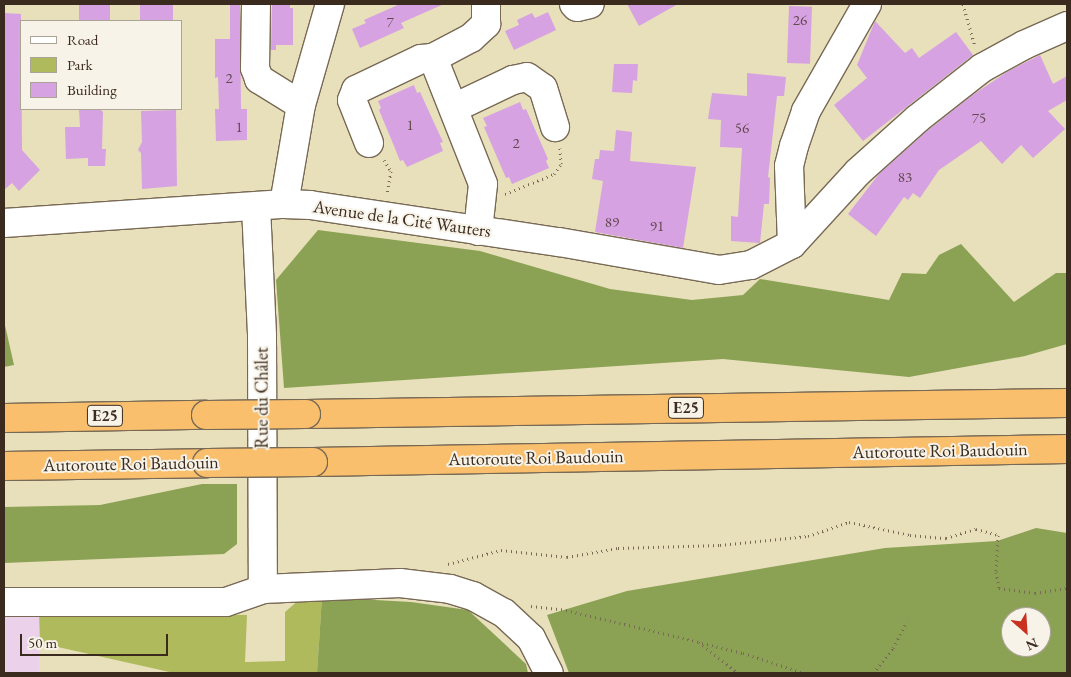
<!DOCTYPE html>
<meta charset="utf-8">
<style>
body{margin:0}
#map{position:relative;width:1071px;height:677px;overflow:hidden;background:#e8dfbb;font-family:"EB Garamond",serif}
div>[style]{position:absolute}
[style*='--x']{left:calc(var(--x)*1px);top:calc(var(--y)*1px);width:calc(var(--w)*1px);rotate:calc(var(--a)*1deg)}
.built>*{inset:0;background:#ecd1ea;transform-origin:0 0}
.green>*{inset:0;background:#afba5c}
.forest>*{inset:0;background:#8ba254}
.building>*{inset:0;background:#d6a2e1;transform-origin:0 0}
.path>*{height:3px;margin-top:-1.5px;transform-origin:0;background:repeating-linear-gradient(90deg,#786955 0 1px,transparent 0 5px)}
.roads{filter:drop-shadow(1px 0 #786955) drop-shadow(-1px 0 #786955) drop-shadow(0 1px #786955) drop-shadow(0 -1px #786955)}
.minor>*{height:28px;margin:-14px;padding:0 14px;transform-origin:14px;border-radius:14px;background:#fff}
.highway>*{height:28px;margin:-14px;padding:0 14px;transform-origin:14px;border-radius:14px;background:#f9bf6d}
.bridges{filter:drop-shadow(1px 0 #786955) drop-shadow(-1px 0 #786955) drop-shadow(0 1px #786955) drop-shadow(0 -1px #786955)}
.highway-bridge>*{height:28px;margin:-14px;padding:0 14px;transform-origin:14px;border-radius:14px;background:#f9bf6d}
span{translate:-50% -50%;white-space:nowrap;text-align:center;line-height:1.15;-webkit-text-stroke:4px #f7f3e8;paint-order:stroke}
.number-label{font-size:15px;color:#62484f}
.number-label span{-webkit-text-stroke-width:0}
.shield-label span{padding:1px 4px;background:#f7f3e8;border:1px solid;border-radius:4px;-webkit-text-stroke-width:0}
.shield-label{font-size:16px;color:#3b2a1e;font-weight:700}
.street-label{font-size:18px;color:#3b2a1e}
.frame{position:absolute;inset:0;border:5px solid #3b2a1e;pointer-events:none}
.legend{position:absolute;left:20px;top:20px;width:162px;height:90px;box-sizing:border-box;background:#f7f3e8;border:1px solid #aca397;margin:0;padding:6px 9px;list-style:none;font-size:15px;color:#3b2a1e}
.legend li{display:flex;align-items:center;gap:10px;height:25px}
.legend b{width:25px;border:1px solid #aca397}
.north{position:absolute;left:1001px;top:607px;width:50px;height:50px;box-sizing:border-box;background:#f7f3e8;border:1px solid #aca397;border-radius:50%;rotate:154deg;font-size:14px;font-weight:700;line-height:20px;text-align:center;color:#3b2a1e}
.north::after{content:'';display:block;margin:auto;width:18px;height:22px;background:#c8321e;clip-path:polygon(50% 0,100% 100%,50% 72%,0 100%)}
.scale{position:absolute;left:20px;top:634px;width:148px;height:22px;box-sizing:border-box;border:2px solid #3b2a1e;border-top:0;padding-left:6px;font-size:15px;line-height:18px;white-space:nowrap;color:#3b2a1e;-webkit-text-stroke:4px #f7f3e8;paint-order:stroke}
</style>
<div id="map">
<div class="built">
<i style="left:4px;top:612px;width:35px;height:61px"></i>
</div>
<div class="green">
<i style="clip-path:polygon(322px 597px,317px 673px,174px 673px,40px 643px,39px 612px,247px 615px,245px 662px,285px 661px,285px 612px,300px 599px)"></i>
</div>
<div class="forest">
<i style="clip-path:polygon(318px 230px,480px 251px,610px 289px,692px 300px,743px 295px,760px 279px,889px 300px,902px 273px,926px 274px,939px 255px,961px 244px,1014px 302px,1056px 273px,1067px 273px,1067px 344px,1025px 356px,909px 377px,723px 359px,284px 388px,276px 280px)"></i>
<i style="clip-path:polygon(4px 321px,14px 365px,4px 367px)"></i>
<i style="clip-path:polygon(202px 484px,237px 484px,237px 544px,224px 554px,4px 563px,4px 507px,100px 505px)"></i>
<i style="clip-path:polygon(evenodd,1036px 528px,1067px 533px,1067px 673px,569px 673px,547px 615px,627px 591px,885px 548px,997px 541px,1036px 528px,1011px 617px,1041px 617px,1041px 647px,1011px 647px,1011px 617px)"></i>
<i style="clip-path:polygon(322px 597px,411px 602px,468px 610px,526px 664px,528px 673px,317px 673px)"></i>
</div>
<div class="building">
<i style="left:79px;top:4px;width:31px;height:17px"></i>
<i style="left:140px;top:4px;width:33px;height:17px"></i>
<i style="clip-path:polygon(230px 4px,240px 4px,241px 109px,247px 109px,247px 140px,216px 141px,215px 109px,219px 109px,218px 77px,215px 78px,215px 39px,230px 39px)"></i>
<i style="clip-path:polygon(272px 4px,290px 4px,290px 8px,293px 8px,293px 45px,276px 45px,276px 50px,271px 50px)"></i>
<i style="clip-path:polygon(400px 4px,444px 4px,401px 23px,404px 28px,360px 48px,352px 29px,366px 23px,364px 20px)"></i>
<i style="clip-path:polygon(627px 4px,678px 4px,639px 26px)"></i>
<i style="left:789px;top:6px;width:23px;height:57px;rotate:2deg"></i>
<i style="clip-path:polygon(548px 12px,556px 30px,514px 50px,505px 31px,519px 25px,517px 20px,532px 13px,535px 18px)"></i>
<i style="clip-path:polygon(4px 13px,21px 14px,22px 150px,40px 170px,19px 191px,12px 183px,4px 190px)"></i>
<i style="clip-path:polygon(875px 21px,905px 53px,912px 48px,919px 58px,956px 32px,973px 55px,863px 141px,834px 105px,867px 78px,857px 65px)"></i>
<i style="clip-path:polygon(1040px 55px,1053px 84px,1067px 76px,1067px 100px,1048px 111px,1065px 129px,1033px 158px,1021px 145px,1002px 164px,981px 141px,939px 170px,920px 198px,913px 193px,908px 200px,904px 197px,876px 236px,848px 214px,879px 174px,927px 131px,974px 94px,1007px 72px)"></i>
<i style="clip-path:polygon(614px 64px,638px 64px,637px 81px,633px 80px,632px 93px,612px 92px)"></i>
<i style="clip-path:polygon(747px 73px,786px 77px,784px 96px,777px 96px,768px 177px,770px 178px,769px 204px,764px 204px,760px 243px,731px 241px,731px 216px,738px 217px,742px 148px,720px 147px,721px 120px,708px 119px,712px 93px,747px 96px)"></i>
<i style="clip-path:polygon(414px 85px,417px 93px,420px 92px,436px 127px,443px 142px,440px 143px,443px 151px,407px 167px,403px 160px,400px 161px,394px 146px,379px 110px,381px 108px,378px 101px)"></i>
<i style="clip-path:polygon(520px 102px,523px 110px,526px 109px,548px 159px,546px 161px,549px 168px,512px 184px,509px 177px,506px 178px,484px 127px,487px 126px,483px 118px)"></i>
<i style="clip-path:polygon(79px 109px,100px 109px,103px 112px,102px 149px,106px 149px,105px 166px,88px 166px,88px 158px,66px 159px,65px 127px,80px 127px)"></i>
<i style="clip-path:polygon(176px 110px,177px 186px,142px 189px,141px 153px,138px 150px,142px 142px,141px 111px)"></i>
<i style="clip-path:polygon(616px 130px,632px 132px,630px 161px,696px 167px,683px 248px,595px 232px,603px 181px,592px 179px,595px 159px,599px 159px,600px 150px,614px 151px)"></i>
</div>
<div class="path">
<i style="--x:963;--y:4;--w:44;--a:74.1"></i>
<i style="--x:384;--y:160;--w:13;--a:58"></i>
<i style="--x:391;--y:171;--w:23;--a:100"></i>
<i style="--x:505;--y:194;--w:53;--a:-22.2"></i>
<i style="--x:554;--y:174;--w:12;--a:-55"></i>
<i style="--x:561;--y:164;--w:16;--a:-94"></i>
<i style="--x:448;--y:564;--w:55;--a:-14.8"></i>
<i style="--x:501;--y:550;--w:66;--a:6.1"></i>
<i style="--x:567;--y:557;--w:52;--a:-10"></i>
<i style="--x:618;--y:548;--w:102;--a:-1.7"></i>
<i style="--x:720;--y:545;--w:88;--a:-5.8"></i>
<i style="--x:808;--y:536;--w:43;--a:-18.9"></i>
<i style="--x:849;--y:522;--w:62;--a:12"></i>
<i style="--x:910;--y:535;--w:36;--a:5"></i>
<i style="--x:946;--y:538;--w:31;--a:-17"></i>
<i style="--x:976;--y:529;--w:23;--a:15"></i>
<i style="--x:998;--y:535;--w:37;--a:93"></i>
<i style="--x:996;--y:572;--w:16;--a:79"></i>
<i style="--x:999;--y:588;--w:36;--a:8"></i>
<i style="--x:1035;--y:593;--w:32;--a:-9"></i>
<i style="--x:531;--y:606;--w:30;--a:6"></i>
<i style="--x:561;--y:609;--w:142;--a:13.4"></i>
<i style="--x:699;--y:642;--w:50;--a:38.5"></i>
<i style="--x:702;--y:643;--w:42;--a:13.7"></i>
<i style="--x:743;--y:653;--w:64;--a:18.2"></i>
<i style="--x:873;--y:673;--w:32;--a:-51"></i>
<i style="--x:893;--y:648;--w:30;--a:-62"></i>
</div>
<div class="roads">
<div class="minor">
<i style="--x:256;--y:4;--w:64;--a:90.9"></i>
<i style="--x:255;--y:68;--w:12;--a:70"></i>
<i style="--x:259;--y:79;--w:49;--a:31.8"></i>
<i style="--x:574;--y:4;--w:4;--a:45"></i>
<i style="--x:577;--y:7;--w:13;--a:-13"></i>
<i style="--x:454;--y:108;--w:65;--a:-25.4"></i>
<i style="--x:513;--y:80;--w:14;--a:-12"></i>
<i style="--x:527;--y:77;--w:19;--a:35"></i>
<i style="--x:543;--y:88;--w:41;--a:72.9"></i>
<i style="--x:369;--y:143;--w:46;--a:-111.6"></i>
<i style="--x:352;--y:100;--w:11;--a:-68"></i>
<i style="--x:356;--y:90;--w:72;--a:-25.5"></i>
<i style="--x:421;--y:59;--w:12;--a:-5"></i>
<i style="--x:284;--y:204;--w:100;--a:-80.3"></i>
<i style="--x:301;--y:105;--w:105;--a:-74"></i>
<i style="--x:256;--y:207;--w:129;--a:87.3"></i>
<i style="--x:262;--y:336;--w:253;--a:89.8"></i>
<i style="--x:263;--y:589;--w:137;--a:-2.5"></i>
<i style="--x:400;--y:583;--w:50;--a:6.8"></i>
<i style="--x:450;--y:589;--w:24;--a:17"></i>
<i style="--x:473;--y:596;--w:35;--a:29"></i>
<i style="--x:504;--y:613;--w:37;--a:43"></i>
<i style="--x:531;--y:638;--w:39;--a:63"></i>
<i style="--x:4;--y:223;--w:281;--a:-3.9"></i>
<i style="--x:284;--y:204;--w:26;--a:2"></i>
<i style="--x:310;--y:205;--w:252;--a:8.5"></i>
<i style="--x:559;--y:242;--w:162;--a:9.9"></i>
<i style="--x:719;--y:270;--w:32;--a:-9"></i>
<i style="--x:751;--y:265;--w:46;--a:-27.1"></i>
<i style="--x:792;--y:244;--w:98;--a:-47.5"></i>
<i style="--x:858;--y:172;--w:79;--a:-41.9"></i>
<i style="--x:917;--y:119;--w:83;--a:-38.1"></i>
<i style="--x:982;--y:68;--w:48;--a:-28.7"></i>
<i style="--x:1024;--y:45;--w:47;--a:-23.8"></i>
<i style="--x:478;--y:231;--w:47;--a:-83.9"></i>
<i style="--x:483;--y:184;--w:136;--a:-111.6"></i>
<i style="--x:433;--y:58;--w:43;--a:-27.8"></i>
<i style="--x:471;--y:38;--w:21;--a:-43"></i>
<i style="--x:486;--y:24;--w:20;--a:-90"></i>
<i style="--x:792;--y:244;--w:78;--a:-92.2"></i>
<i style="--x:789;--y:166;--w:21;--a:-76"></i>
<i style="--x:794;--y:146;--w:37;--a:-71"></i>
<i style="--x:806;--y:111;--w:123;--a:-60.3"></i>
<i style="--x:4;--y:602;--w:222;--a:0"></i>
<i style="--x:226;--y:602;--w:39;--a:-19"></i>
</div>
<div class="highway">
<i style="--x:306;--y:414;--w:761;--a:-0.83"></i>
<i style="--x:4;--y:418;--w:202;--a:-0.9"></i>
<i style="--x:313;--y:462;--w:754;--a:-0.99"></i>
<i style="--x:4;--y:466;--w:203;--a:-0.8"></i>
</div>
</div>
<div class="bridges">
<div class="highway-bridge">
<i style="--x:206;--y:415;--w:100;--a:-0.6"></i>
<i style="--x:207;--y:463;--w:106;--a:-0.5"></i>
</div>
</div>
<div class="number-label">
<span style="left:800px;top:20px">26</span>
<span style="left:390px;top:22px">7</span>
<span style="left:229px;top:78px">2</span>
<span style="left:979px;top:118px">75</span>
<span style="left:410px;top:125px">1</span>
<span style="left:239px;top:127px">1</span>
<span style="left:742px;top:128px">56</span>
<span style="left:516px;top:143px">2</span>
<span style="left:905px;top:177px">83</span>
<span style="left:612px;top:222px">89</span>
<span style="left:657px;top:226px">91</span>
</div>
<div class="shield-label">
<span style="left:686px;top:408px">E25</span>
<span style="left:105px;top:416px">E25</span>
</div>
<div class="street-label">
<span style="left:402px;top:219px;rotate:8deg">Avenue de la Cité Wauters</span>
<span style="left:262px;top:398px;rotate:-90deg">Rue du Châlet</span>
<span style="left:940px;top:451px;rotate:-1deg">Autoroute Roi Baudouin</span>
<span style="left:536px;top:458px;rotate:-1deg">Autoroute Roi Baudouin</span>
<span style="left:131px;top:464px;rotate:-1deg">Autoroute Roi Baudouin</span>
</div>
<div class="frame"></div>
<ul class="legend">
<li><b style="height:6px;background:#fff"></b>Road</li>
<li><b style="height:14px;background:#afba5c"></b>Park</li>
<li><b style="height:14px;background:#d6a2e1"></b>Building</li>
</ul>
<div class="north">N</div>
<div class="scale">50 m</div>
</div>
